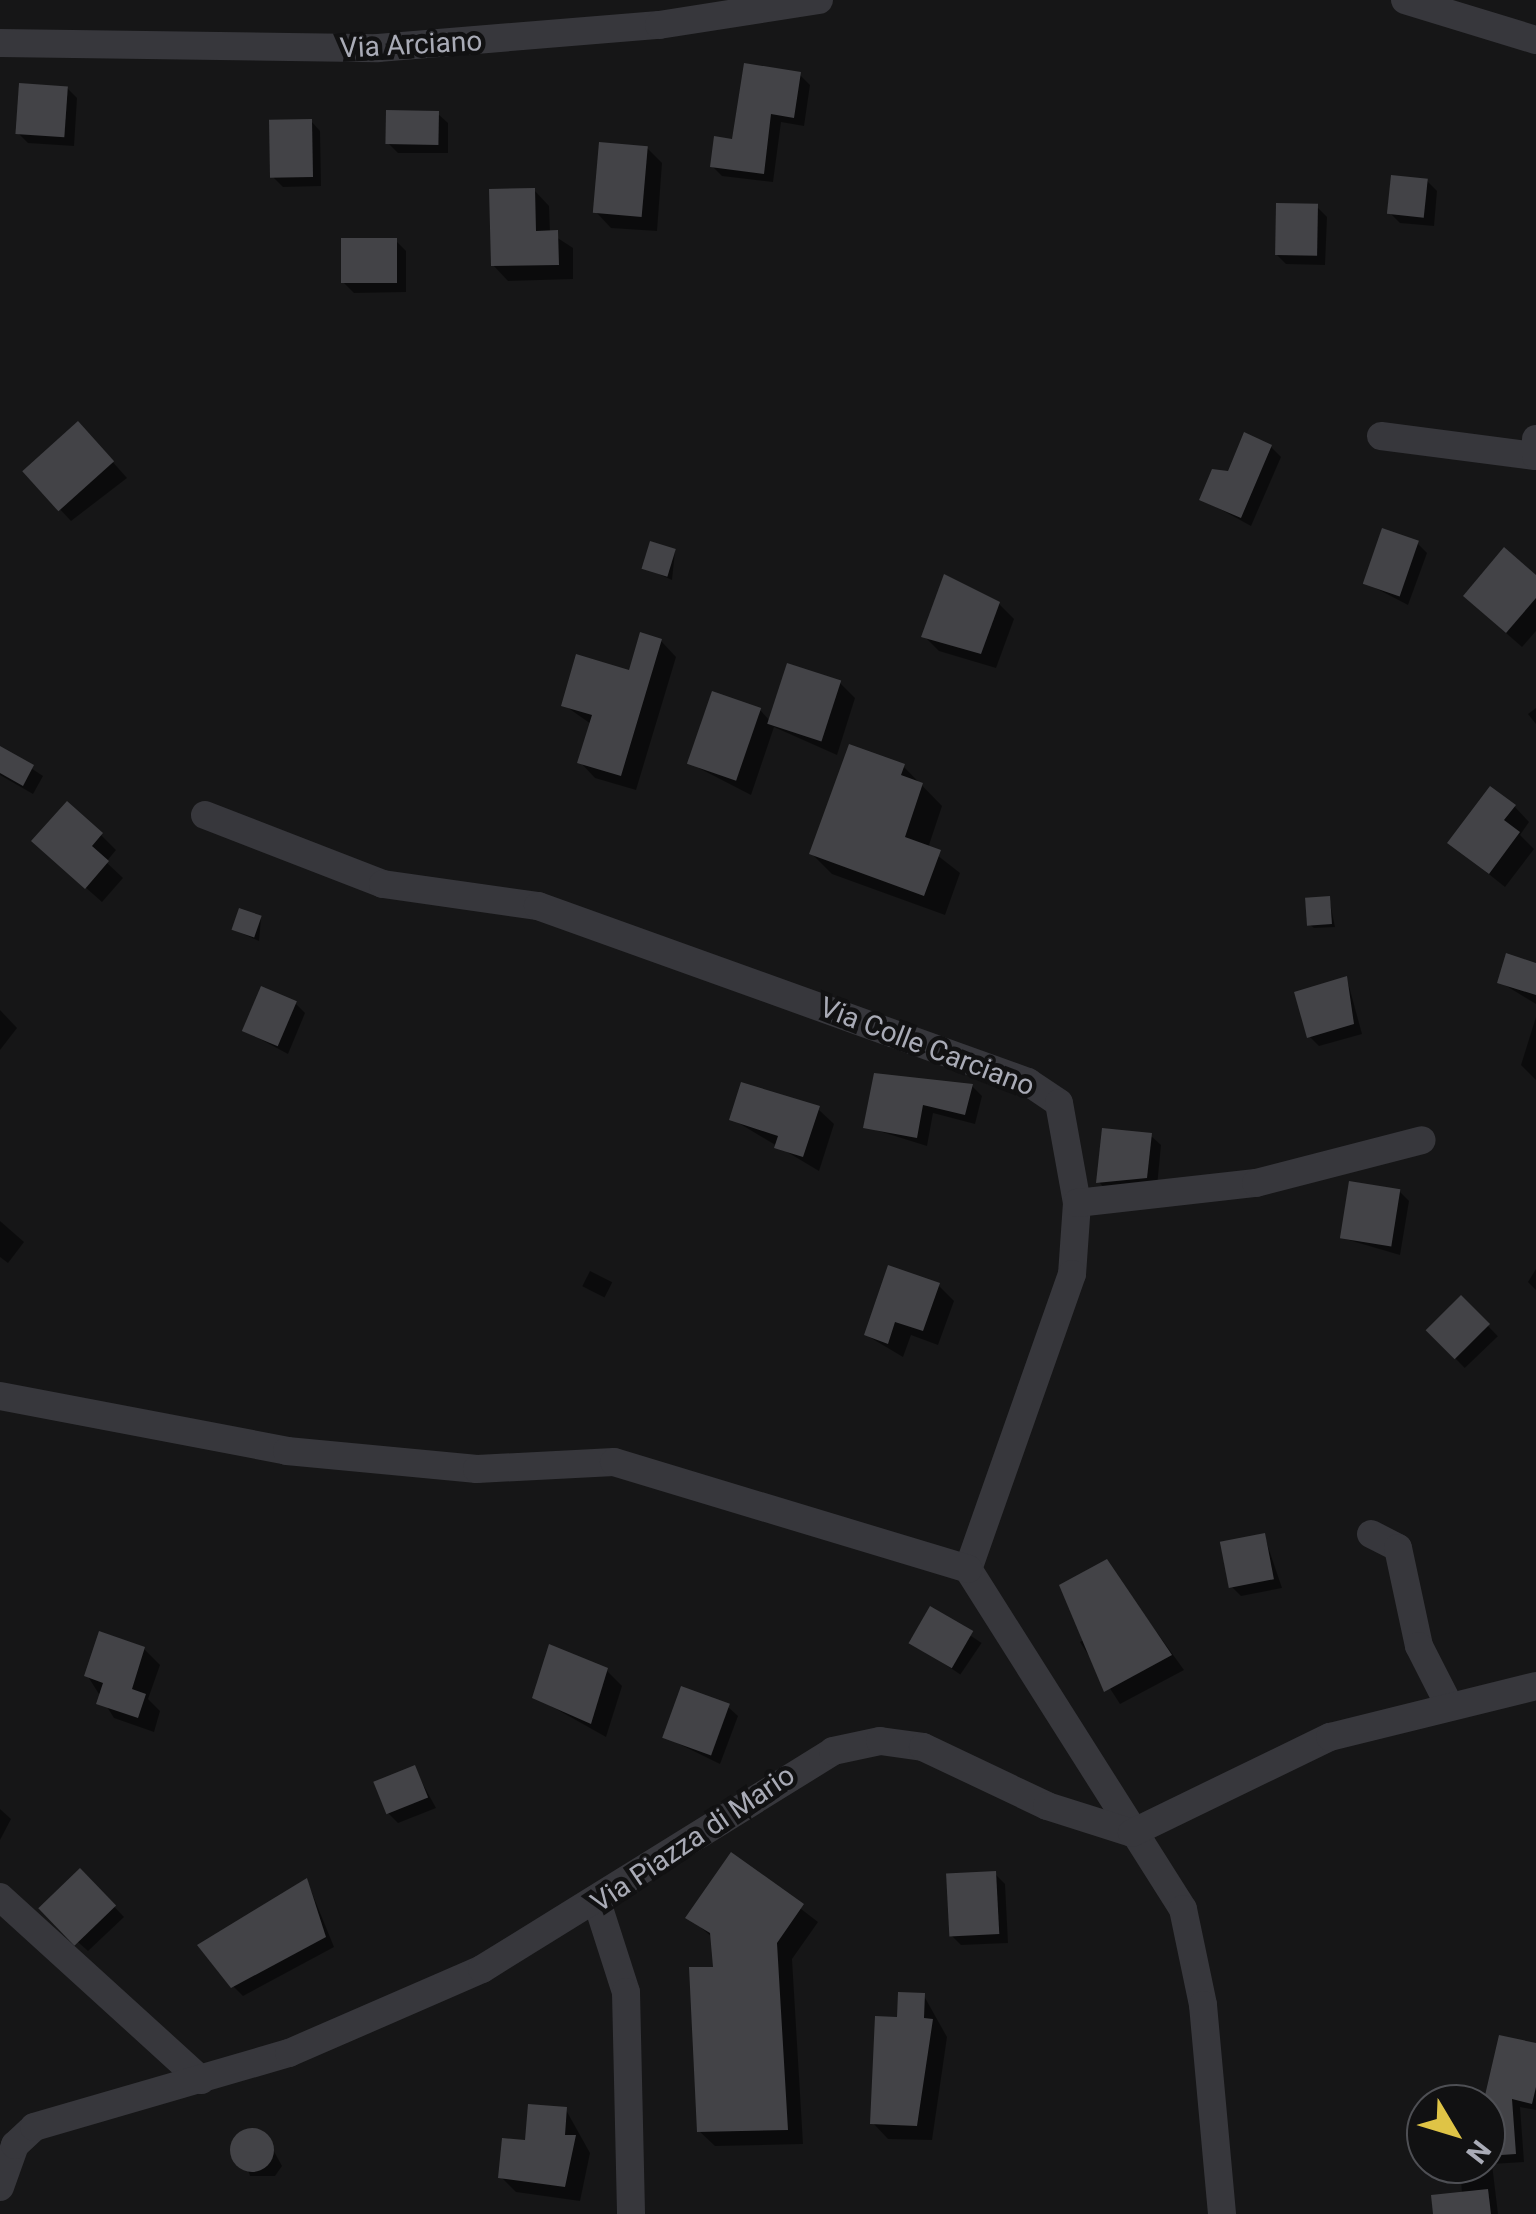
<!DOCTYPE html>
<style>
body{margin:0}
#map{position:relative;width:1536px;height:2214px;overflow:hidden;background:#161617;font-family:Roboto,sans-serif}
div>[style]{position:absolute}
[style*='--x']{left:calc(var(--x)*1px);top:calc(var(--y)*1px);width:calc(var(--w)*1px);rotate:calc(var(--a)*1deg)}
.shadow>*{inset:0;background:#0007;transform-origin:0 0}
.building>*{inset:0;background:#434347;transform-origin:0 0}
.round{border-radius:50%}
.minor>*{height:28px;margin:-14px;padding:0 14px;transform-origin:14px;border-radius:14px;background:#37373c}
span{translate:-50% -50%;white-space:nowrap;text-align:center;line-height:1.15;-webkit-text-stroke:9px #111112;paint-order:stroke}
.street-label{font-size:28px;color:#a9abb6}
.north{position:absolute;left:1406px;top:2084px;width:100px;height:100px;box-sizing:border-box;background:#111112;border:2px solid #4e4f54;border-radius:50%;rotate:128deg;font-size:28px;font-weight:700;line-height:40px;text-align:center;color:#a9abb6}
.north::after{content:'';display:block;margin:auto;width:35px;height:45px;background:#dfc446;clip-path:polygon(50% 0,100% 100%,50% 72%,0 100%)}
</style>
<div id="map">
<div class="shadow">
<i style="clip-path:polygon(800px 75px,810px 85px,804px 126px,781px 122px,773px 182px,722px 176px,712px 166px)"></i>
<i style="clip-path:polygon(67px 88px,77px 98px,74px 146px,28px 143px,18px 133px)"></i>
<i style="clip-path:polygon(438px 114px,448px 123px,448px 153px,398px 153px,388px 143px)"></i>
<i style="clip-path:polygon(311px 121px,320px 131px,321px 186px,283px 187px,273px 177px)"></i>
<i style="clip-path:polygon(647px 148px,662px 163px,657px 231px,611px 228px,596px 212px)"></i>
<i style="clip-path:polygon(1427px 181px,1437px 191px,1434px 226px,1400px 223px,1390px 213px)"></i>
<i style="clip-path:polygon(534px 190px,549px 206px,550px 233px,573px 248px,573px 279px,508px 281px,493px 265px)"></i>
<i style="clip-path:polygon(1317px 207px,1327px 217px,1325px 265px,1286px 264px,1276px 254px)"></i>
<i style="clip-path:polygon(396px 241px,406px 251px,406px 292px,354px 293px,344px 283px)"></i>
<i style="clip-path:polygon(93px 440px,127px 478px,71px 521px,56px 505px)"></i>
<i style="clip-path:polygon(1271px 447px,1281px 457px,1251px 526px,1202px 499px)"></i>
<i style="clip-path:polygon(1417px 543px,1427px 553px,1408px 605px,1364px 582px)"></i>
<i style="clip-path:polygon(675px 551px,672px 580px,645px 568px)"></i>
<i style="clip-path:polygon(1536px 578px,1536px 631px,1522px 647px,1481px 611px)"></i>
<i style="clip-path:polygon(999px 604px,1014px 619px,996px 668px,939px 651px,924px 636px)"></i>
<i style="clip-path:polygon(661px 641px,676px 657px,636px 790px,595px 778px,580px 762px,591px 724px,564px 705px,630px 673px)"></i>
<i style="clip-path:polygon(840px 683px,855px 698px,837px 755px,774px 727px,751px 795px,689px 763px,760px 710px,771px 722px)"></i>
<i style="clip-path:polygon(1536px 708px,1536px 724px,1528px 714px)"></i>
<i style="clip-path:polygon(0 748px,43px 776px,33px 794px,0 775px)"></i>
<i style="clip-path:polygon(904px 767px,942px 806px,928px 848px,960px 873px,945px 915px,832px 874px,812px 854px)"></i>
<i style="clip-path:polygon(1514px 806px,1529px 822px,1520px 835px,1534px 849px,1505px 887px,1450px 843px)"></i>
<i style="clip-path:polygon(101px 835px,116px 850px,106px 862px,123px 878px,102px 902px,50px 856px)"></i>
<i style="clip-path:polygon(1329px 898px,1335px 927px,1314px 928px,1309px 924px)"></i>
<i style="clip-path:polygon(261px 918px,259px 941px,235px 930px)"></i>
<i style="clip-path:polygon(1508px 956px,1536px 963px,1536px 1004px,1500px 982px)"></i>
<i style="clip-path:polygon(1347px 979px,1362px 1034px,1319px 1046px,1310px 1037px)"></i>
<i style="clip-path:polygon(295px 1003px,305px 1013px,288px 1054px,245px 1031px)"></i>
<i style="clip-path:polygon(0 1010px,17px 1028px,0 1050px)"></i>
<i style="clip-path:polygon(1536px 1017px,1536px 1080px,1521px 1065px)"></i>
<i style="clip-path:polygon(972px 1086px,982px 1096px,975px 1124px,933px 1113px,927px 1146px,866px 1127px)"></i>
<i style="clip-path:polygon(818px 1109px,834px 1124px,819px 1171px,732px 1119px)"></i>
<i style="clip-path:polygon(1151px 1136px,1161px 1145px,1157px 1187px,1108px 1192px,1099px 1182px)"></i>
<i style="clip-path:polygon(1399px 1191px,1409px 1201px,1400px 1255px,1342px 1238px)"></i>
<i style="clip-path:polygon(0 1221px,24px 1242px,8px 1263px,0 1257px)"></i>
<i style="clip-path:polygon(1536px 1269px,1536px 1290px,1528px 1282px)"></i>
<i style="left:590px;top:1271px;width:25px;height:17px;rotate:27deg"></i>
<i style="clip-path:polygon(938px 1285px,954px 1301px,938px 1345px,911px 1335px,903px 1357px,866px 1335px)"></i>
<i style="left:1461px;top:1298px;width:53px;height:46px;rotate:46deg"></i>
<i style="clip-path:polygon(1264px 1535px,1282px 1588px,1241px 1596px,1231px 1586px)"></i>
<i style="clip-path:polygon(1106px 1562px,1184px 1670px,1120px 1704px,1080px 1642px,1089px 1637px)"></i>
<i style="left:931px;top:1609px;width:61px;height:38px;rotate:34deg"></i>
<i style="clip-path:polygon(144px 1649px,160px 1665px,148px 1699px,160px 1711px,154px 1732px,114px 1718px,87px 1675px)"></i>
<i style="clip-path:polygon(606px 1670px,622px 1686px,606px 1737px,535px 1697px)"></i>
<i style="clip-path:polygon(728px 1707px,738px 1716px,720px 1764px,665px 1737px)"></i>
<i style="clip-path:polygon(414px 1768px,436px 1808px,398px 1823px,388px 1813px)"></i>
<i style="clip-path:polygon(0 1809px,11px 1819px,0 1840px)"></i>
<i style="clip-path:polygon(732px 1856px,818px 1922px,792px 1959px,803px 2144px,715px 2146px,699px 2131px,716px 1969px,713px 1938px,689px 1917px)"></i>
<i style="clip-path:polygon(80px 1871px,124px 1917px,88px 1951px,51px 1918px)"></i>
<i style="clip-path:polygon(995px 1874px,1005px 1884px,1008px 1943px,961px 1945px,951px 1935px)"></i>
<i style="clip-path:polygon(307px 1881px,334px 1947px,243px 1996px,233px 1986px)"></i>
<i style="clip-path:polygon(924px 1996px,947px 2037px,932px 2140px,888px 2139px,873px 2123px,899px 2020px)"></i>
<i style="clip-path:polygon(1536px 2046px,1536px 2110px,1520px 2107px,1524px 2162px,1492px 2164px,1498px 2214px,1435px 2214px,1462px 2194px,1460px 2164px,1486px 2164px,1486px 2104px)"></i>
<i style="clip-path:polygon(566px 2110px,590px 2153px,580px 2201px,516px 2192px,501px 2177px)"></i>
<i style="clip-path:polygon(266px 2137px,282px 2166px,275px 2176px,250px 2176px,238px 2138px)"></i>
</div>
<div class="building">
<i style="clip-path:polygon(744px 63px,801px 72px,794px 118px,771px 114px,764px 174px,710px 167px,714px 136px,732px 139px)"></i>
<i style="left:19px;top:83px;width:49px;height:51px;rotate:4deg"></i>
<i style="left:386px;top:110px;width:53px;height:34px;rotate:1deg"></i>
<i style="left:312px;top:119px;width:58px;height:43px;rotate:89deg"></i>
<i style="left:599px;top:142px;width:49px;height:71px;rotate:5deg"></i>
<i style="left:1391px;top:175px;width:37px;height:39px;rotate:6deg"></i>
<i style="clip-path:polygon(535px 188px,536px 231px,558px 230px,559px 265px,491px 266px,489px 189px)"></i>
<i style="left:1276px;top:203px;width:42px;height:52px;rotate:1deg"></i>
<i style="left:397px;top:238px;width:45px;height:56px;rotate:90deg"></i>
<i style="left:78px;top:421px;width:54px;height:75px;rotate:48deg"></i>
<i style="clip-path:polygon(1244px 432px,1272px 445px,1241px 518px,1199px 500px,1212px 469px,1228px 471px)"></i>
<i style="left:1382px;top:528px;width:39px;height:59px;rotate:19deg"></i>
<i style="left:650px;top:541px;width:27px;height:29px;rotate:17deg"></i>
<i style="clip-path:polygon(1504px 547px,1536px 575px,1536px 598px,1506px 633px,1463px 596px)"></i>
<i style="clip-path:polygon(944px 574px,1000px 602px,981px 654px,921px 637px)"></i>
<i style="clip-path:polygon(640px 632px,662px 639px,621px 776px,577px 763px,592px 715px,561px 706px,576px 654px,629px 670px)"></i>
<i style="left:787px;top:663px;width:57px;height:64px;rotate:18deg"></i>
<i style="left:712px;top:691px;width:52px;height:77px;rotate:19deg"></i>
<i style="clip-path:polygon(849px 744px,905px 764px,901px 775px,923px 783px,905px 837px,941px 850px,924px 896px,809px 854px)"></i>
<i style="clip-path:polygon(0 746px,34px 765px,23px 786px,0 773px)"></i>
<i style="clip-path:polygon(1490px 786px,1516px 805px,1504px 820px,1520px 832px,1489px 874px,1447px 843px)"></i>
<i style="clip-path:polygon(67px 801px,103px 833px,92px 846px,109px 861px,85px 889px,31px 841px)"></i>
<i style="left:1330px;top:896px;width:28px;height:25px;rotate:86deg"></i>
<i style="left:239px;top:908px;width:24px;height:23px;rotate:19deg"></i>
<i style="clip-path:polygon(1506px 953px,1536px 963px,1536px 995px,1497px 983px)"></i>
<i style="clip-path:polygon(1347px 976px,1354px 1024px,1307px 1038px,1294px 992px)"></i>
<i style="left:261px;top:986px;width:39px;height:49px;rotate:23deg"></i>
<i style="clip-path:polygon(874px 1073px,973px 1084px,965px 1115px,923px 1105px,917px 1138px,863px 1128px)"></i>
<i style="clip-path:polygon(741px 1082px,820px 1106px,803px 1157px,774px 1148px,778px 1136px,729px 1120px)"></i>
<i style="clip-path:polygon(1102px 1128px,1152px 1133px,1147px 1178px,1096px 1183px)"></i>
<i style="left:1349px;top:1181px;width:52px;height:58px;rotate:9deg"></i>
<i style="clip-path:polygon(888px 1265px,940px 1283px,923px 1331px,895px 1322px,888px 1344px,864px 1335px)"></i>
<i style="left:1461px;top:1295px;width:41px;height:50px;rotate:45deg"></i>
<i style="left:1265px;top:1533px;width:47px;height:46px;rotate:79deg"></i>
<i style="clip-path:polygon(1107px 1559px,1172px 1655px,1104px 1692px,1059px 1585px)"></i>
<i style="left:930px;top:1606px;width:50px;height:43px;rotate:30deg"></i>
<i style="clip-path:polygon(99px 1631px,145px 1647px,132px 1689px,146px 1694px,138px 1718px,96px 1704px,103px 1683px,84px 1676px)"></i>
<i style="clip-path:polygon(549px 1644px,608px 1668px,591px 1724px,532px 1698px)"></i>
<i style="left:681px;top:1686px;width:52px;height:55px;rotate:20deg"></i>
<i style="left:415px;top:1765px;width:35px;height:45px;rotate:68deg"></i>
<i style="clip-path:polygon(731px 1852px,804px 1904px,777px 1943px,788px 2130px,697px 2132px,689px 1967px,713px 1967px,710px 1933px,685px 1918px)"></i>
<i style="left:80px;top:1868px;width:52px;height:58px;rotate:46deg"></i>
<i style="left:996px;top:1871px;width:63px;height:50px;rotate:87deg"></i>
<i style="clip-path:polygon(307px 1878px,326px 1937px,231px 1988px,197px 1945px)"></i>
<i style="clip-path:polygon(898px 1992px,925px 1993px,924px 2018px,933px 2019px,917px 2126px,870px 2124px,875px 2016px,897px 2017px)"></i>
<i style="clip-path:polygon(1499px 2035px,1536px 2043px,1536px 2087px,1532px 2104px,1512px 2099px,1516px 2154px,1486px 2156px,1483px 2104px)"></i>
<i style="clip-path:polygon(528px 2104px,567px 2107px,565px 2135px,576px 2135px,565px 2187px,498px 2178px,502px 2138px,525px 2140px)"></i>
<i class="round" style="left:230px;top:2128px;width:44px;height:44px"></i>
<i style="clip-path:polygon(1488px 2189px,1491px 2214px,1433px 2214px,1431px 2195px)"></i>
</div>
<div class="minor">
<i style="--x:1405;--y:0;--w:137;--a:17"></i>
<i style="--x:0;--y:43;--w:378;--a:0.8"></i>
<i style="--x:378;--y:48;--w:282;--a:-4.7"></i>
<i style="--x:659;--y:25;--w:162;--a:-8.9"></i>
<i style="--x:1381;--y:436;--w:156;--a:7.4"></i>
<i style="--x:1536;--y:456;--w:17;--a:-90"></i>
<i style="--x:205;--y:815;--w:191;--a:21.2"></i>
<i style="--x:383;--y:884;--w:157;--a:8.1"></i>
<i style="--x:538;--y:906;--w:521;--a:19.76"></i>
<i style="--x:1028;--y:1082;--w:37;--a:34"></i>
<i style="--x:1059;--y:1103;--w:102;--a:79.8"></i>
<i style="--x:1077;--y:1203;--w:71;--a:94"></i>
<i style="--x:1072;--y:1274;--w:313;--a:109.4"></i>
<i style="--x:968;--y:1569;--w:402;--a:57.7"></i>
<i style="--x:1183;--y:1909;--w:98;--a:78.2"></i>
<i style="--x:1203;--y:2005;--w:210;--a:84.8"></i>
<i style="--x:1077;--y:1203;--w:180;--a:-6.4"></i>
<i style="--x:1256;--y:1183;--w:171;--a:-14.5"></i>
<i style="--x:0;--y:1396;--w:292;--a:10.8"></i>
<i style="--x:287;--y:1451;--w:191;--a:5.4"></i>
<i style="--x:477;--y:1469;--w:137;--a:-2.9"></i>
<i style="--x:614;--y:1462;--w:370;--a:16.8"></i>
<i style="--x:1371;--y:1534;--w:30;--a:27"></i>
<i style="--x:1398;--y:1548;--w:100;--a:77.9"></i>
<i style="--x:1419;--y:1646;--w:64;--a:63"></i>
<i style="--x:0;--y:1897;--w:272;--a:42.3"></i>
<i style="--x:598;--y:1905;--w:91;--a:72.2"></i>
<i style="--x:626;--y:1992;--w:222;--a:88.7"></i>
<i style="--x:0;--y:2187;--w:45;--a:-70.3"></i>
<i style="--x:15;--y:2145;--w:26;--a:-43"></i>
<i style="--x:34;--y:2127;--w:266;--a:-16.2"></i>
<i style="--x:289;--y:2053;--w:210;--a:-23.5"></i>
<i style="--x:482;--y:1969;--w:413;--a:-31.8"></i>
<i style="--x:833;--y:1751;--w:48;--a:-12"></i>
<i style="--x:880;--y:1741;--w:43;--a:7.9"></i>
<i style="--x:923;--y:1747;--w:137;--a:25.4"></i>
<i style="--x:1047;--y:1806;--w:89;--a:17.6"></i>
<i style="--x:1132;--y:1833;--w:220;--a:-25.9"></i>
<i style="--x:1330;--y:1737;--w:212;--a:-13.9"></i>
</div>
<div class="street-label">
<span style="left:411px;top:45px;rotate:-3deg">Via Arciano</span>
<span style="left:927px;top:1047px;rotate:21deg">Via Colle Carciano</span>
<span style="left:693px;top:1839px;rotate:-34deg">Via Piazza di Mario</span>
</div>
<div class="north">N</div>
</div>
